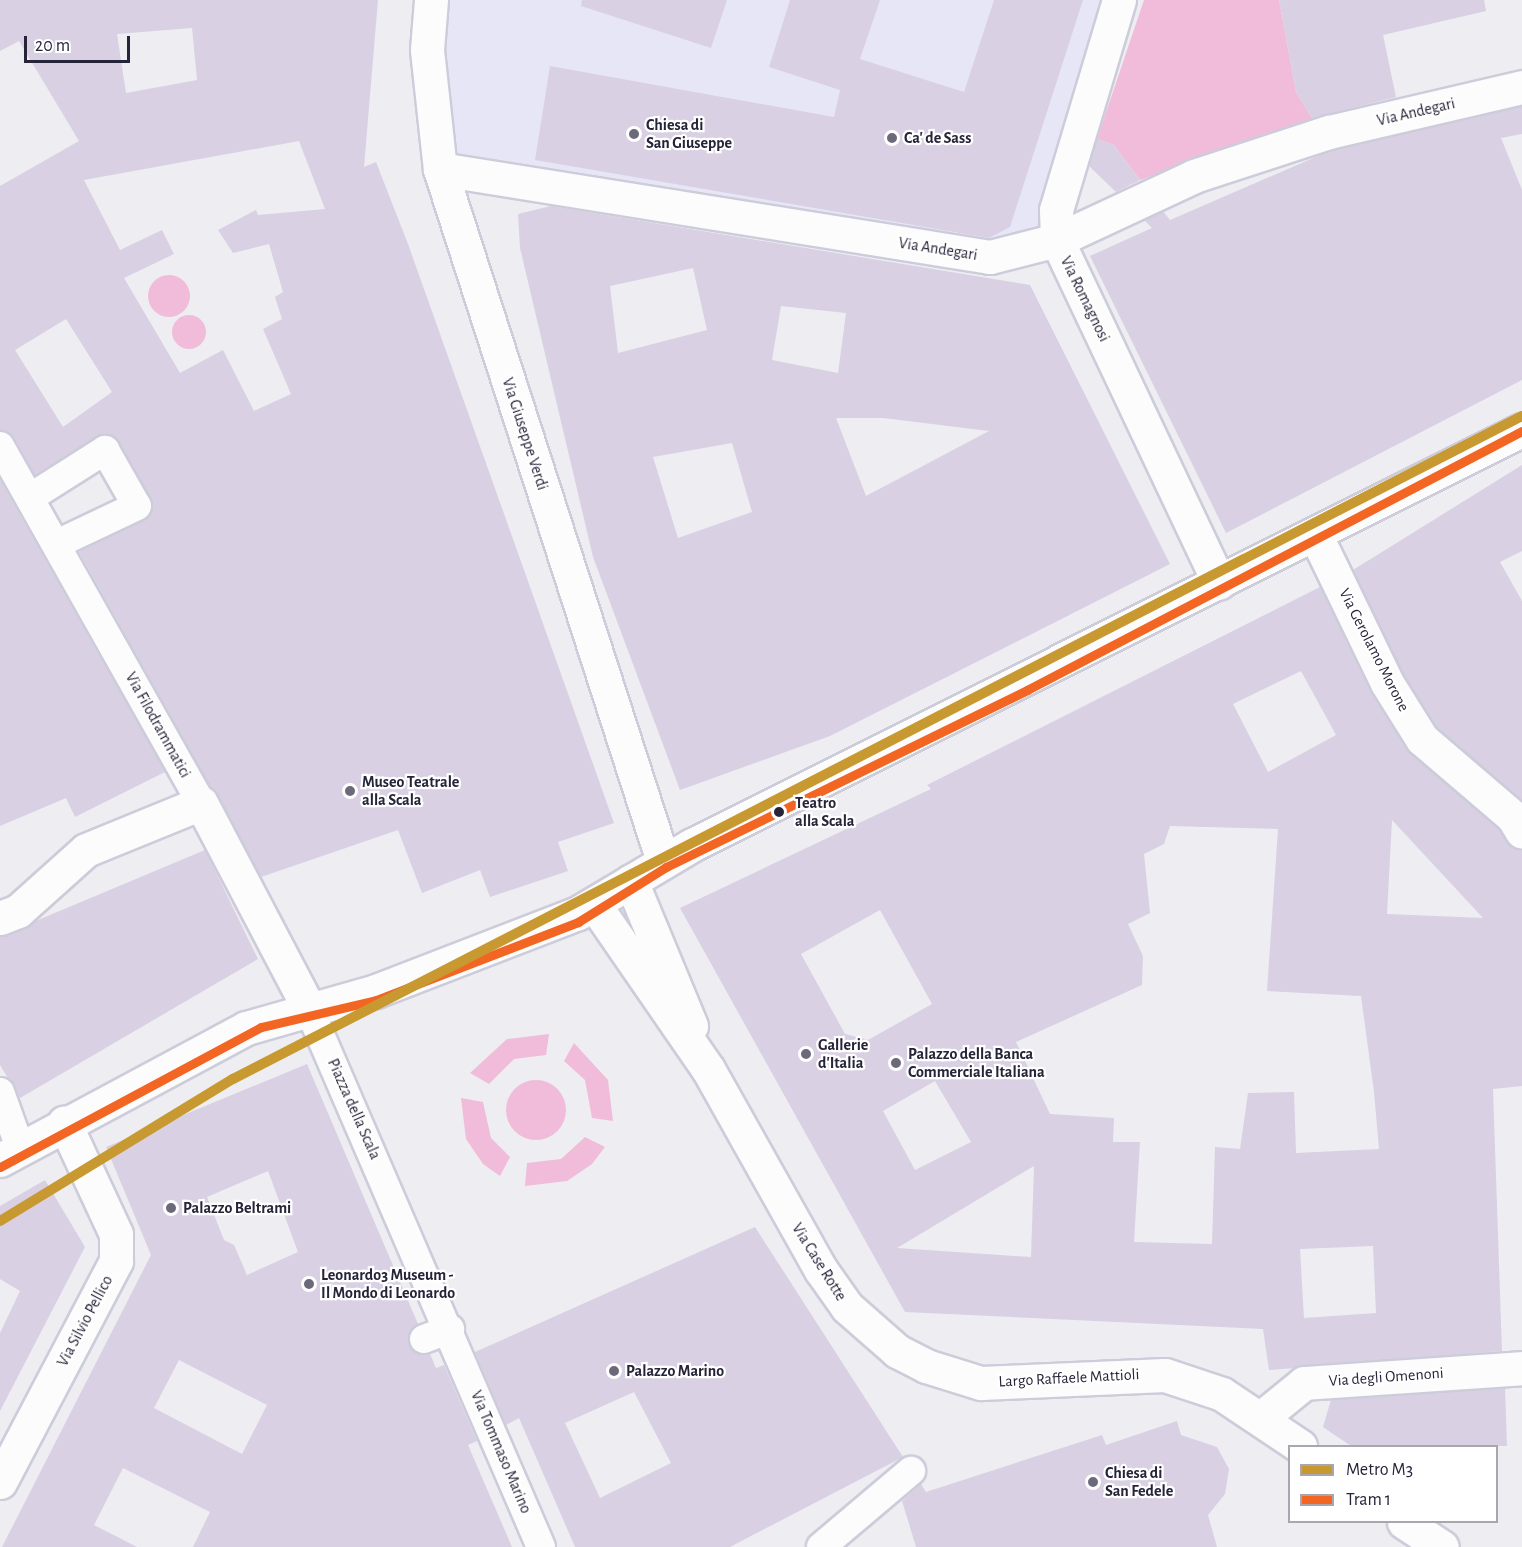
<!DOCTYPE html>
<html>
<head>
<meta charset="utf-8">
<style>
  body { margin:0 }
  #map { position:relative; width:1522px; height:1547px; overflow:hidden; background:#ededf2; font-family:"Alegreya Sans",sans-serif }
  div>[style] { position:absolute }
  .built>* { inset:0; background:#e7e6f7 }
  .green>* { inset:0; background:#f1bcda }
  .round { border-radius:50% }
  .building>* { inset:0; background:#d9d0e3 }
  .roads { filter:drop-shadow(2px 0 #cdccda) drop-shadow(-2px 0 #cdccda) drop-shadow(0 2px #cdccda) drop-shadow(0 -2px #cdccda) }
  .pedestrian>* { height:28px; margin:-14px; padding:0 14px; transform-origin:14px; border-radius:14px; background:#fcfcfd }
  .minor>* { height:33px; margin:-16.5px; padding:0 16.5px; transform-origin:16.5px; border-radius:16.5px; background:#fcfcfd }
  .tram-1>* { height:9px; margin:-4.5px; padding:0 4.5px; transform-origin:4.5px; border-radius:4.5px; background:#f26522 }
  .metro-1>* { height:10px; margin:-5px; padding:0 5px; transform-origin:5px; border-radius:5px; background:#c89931 }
  .dots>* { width:16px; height:16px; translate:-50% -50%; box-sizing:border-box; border:3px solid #fff; border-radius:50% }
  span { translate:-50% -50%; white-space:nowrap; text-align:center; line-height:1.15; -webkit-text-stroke:4.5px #fff; paint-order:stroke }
  .street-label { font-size:16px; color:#262439 }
  .poi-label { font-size:16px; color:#262439; font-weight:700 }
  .left { translate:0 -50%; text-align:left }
  .stop-label { font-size:16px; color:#262439; font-weight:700 }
  .legend { position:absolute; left:1288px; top:1445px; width:210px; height:78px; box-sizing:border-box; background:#fff; border:2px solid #a8a7b0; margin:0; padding:8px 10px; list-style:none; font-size:18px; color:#262439 }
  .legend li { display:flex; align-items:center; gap:12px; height:30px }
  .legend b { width:30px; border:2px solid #a8a7b0 }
  .scale { position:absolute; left:24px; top:36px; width:106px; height:27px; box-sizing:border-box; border:3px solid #262439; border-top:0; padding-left:8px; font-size:18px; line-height:21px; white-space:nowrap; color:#262439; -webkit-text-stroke:4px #fff; paint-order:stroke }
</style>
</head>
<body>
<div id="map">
  <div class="built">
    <i style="clip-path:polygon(435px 0,1118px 0,1054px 238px,1007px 251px,440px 162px)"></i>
  </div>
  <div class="green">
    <i style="clip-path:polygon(1144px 0,1279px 0,1296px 92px,1315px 123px,1140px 180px,1114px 145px,1097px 139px)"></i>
    <i class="round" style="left:148px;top:275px;width:42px;height:42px"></i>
    <i class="round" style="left:172px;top:315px;width:34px;height:34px"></i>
    <i style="clip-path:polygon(549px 1034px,546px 1055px,514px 1059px,489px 1084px,470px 1073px,507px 1039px)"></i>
    <i style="clip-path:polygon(574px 1043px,608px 1080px,613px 1121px,592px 1118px,585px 1080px,564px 1061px)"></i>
    <i class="round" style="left:506px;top:1080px;width:60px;height:60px"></i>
    <i style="clip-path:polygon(461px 1098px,483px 1102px,491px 1138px,510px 1157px,500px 1176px,483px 1164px,466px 1139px)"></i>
    <i style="clip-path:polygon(585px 1137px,605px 1147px,592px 1164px,567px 1181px,525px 1186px,527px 1163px,561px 1159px)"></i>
  </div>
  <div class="building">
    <i style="clip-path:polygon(evenodd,0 0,378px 0,364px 167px,376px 162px,408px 244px,614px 823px,558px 842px,568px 871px,490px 897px,480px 870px,422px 893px,398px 830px,261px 877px,79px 552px,151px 514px,151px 498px,119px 442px,113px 435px,97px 436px,35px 475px,14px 437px,0 430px,0 186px,79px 141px,19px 41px,0 51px,0 0,192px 28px,197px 80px,126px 93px,117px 34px,192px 28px,0 0,299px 141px,325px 209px,258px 215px,256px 210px,218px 230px,233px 253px,269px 244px,283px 292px,275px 297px,282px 319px,263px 329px,291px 394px,254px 411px,223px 350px,180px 373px,124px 278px,174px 254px,162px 230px,120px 250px,84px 180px,299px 141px,0 0,66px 319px,112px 392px,63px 427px,15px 350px,66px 319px)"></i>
    <i style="clip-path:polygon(582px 0,727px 0,711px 48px,581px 6px)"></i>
    <i style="clip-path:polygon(790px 0,880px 0,860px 59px,964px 92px,994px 0,1083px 0,1010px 227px,989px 238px,535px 160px,550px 66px,834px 117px,840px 90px,769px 67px)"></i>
    <i style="clip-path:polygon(1279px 0,1484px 0,1486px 11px,1383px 35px,1396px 97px,1312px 118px,1296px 92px)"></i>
    <i style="clip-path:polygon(1522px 106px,1522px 134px,1501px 138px,1522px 190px,1522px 380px,1226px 533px,1090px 256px,1152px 228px,1144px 220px,1163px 211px,1170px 220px,1327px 152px)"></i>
    <i style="clip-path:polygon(1097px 139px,1114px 145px,1140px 180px,1116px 192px,1089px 166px)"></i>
    <i style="clip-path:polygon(evenodd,551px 206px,1030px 285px,1170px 564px,830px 736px,680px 790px,593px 557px,520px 248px,518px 214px,551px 206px,693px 268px,707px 330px,618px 353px,610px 286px,693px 268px,551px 206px,781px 306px,846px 313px,838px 373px,772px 360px,781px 306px,551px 206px,836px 418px,883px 418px,989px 431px,866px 496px,836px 418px,551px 206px,732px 443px,752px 512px,678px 538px,653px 457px,732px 443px)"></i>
    <i style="clip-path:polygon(1522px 465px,1522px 551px,1500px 562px,1522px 601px,1522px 800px,1436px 727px,1403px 674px,1353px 570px)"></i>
    <i style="clip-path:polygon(0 480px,165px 772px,75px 817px,66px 798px,0 826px)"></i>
    <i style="clip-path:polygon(evenodd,1320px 587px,1370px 691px,1406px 749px,1498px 829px,1512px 848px,1522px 851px,1522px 1086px,1493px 1089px,1502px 1351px,1269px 1370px,1263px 1329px,905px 1312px,680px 908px,931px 789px,927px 785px,1320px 587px,1301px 671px,1336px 735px,1268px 772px,1233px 704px,1301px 671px,1320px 587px,1392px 820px,1483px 918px,1387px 914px,1392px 820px,1320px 587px,1170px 826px,1278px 829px,1267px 991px,1361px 996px,1374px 1092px,1379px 1149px,1296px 1153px,1294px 1092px,1248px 1093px,1240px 1149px,1215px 1147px,1212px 1244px,1134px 1242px,1140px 1142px,1113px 1142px,1114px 1118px,1050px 1114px,1016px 1042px,1142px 985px,1143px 956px,1128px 924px,1150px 913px,1144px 854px,1164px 844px,1170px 826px,1320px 587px,880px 910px,932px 1004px,868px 1040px,845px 1034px,801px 954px,880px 910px,1320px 587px,935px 1081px,971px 1142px,915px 1170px,883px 1111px,935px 1081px,1320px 587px,1034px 1166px,1031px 1257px,897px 1248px,1034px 1166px,1320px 587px,1373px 1246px,1376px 1313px,1304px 1318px,1300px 1249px,1373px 1246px)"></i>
    <i style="clip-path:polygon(205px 850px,258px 959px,20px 1098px,0 1065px,0 936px)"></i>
    <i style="clip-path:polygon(evenodd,307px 1064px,418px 1324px,408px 1336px,409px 1345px,421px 1355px,430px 1354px,436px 1368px,444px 1365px,477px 1441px,468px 1445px,512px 1547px,193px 1547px,210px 1512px,123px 1468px,94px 1525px,137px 1547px,2px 1547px,151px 1255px,106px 1147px,307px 1064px,268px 1171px,298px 1252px,247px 1275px,234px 1245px,224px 1240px,207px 1197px,268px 1171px,307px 1064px,179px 1360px,267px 1405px,242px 1454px,154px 1408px,179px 1360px)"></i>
    <i style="clip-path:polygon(45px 1180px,85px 1247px,0 1411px,0 1333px,20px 1291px,0 1279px,0 1206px)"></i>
    <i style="clip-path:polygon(evenodd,755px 1227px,903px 1457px,730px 1547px,575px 1547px,519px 1418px,506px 1425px,475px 1352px,755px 1227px,634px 1392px,671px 1463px,600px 1498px,565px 1423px,634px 1392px)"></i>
    <i style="clip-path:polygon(1505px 1388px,1507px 1446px,1351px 1446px,1323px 1427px,1331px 1400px)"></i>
    <i style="clip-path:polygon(1177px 1421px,1181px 1435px,1217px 1447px,1229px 1469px,1225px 1494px,1208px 1515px,1217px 1547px,916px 1547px,902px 1501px,921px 1484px,926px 1492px,1102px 1435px,1106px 1445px)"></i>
  </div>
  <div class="roads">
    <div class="pedestrian">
      <i style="left:0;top:446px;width:410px;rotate:60.6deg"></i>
      <i style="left:31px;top:497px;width:88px;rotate:-32.4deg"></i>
      <i style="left:105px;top:450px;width:64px;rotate:60.3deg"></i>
      <i style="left:137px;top:506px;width:89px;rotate:154.6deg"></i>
      <i style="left:309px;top:1009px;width:586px;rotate:66.67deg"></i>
      <i style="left:0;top:1092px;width:59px;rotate:70.3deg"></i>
      <i style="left:424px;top:1339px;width:28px;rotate:-21deg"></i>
      <i style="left:821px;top:1547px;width:118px;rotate:-40.2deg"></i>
    </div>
    <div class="minor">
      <i style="left:431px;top:0;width:50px;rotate:94.6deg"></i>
      <i style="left:427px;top:50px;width:120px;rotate:83.8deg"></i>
      <i style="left:440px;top:169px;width:727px;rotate:72.14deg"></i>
      <i style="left:1119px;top:0;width:219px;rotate:106.7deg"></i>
      <i style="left:1056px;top:210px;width:30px;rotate:88deg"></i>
      <i style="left:1057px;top:240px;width:379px;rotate:64.7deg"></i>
      <i style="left:440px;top:169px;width:557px;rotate:9.09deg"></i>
      <i style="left:990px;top:257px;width:69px;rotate:-14.2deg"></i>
      <i style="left:1057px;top:240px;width:151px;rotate:-25deg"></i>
      <i style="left:1194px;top:176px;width:142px;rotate:-18.1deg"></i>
      <i style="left:1329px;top:132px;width:198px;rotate:-13.1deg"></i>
      <i style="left:1315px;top:534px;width:165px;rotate:64.2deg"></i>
      <i style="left:1387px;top:683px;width:66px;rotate:58deg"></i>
      <i style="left:1422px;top:739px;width:120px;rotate:40.6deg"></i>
      <i style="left:1513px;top:817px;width:17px;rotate:59deg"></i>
      <i style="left:631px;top:881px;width:157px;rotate:67.5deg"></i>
      <i style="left:594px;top:904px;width:201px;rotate:55.4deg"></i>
      <i style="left:708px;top:1069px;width:231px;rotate:60.7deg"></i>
      <i style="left:821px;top:1270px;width:45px;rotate:54.9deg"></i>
      <i style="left:847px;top:1307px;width:67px;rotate:41.3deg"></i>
      <i style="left:897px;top:1351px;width:33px;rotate:27deg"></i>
      <i style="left:926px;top:1366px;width:58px;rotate:17.2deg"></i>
      <i style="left:981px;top:1383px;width:184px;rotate:-2.5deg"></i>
      <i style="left:1165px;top:1375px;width:60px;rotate:18.4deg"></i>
      <i style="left:1222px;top:1394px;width:94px;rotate:33.7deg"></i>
      <i style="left:0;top:918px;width:19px;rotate:-21deg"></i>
      <i style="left:18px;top:911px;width:91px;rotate:-41.9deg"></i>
      <i style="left:86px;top:850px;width:124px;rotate:-22.2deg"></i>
      <i style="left:201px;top:803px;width:233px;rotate:62.3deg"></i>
      <i style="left:0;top:1160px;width:279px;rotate:-28.2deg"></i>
      <i style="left:246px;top:1028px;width:135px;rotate:-15.9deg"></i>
      <i style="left:376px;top:991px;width:217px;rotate:-21.1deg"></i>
      <i style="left:578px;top:913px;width:133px;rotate:-30.8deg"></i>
      <i style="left:692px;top:845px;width:928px;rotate:-26.57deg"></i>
      <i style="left:1261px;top:1418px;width:55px;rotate:-39.1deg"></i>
      <i style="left:1304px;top:1383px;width:219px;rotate:-3.9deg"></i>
      <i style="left:0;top:1482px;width:250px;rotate:-62.3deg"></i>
      <i style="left:116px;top:1261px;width:27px;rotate:-90deg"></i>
      <i style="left:116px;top:1234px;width:123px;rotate:-114.9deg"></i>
      <i style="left:1404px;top:1522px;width:45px;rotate:33.3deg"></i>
    </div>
  </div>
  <div class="tram-1">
    <i style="left:0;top:1167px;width:296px;rotate:-28.2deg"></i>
    <i style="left:261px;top:1027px;width:118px;rotate:-13.2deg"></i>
    <i style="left:376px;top:1000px;width:217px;rotate:-21.1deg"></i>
    <i style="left:578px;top:922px;width:104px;rotate:-32deg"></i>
    <i style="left:666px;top:867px;width:402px;rotate:-26.1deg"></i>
    <i style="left:1027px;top:690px;width:559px;rotate:-27.62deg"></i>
  </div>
  <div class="metro-1">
    <i style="left:0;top:1221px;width:273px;rotate:-31.4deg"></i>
    <i style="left:233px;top:1079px;width:1450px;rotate:-27.22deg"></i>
  </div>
  <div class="dots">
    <i style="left:634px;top:134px;background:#6c6a7a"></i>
    <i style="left:892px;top:138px;background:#6c6a7a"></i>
    <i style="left:350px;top:791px;background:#6c6a7a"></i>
    <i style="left:779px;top:812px;background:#262439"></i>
    <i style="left:806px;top:1054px;background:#6c6a7a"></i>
    <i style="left:896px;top:1063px;background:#6c6a7a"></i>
    <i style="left:171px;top:1208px;background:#6c6a7a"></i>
    <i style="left:309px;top:1284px;background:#6c6a7a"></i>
    <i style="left:614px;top:1371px;background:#6c6a7a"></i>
    <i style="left:1093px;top:1482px;background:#6c6a7a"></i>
  </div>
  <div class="street-label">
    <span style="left:1416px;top:112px;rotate:-13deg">Via Andegari</span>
    <span style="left:938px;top:249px;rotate:9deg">Via Andegari</span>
    <span style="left:1085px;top:299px;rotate:64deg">Via Romagnosi</span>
    <span style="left:525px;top:434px;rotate:72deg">Via Giuseppe Verdi</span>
    <span style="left:1374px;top:650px;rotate:63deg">Via Gerolamo Morone</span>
    <span style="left:158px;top:725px;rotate:61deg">Via Filodrammatici</span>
    <span style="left:354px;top:1109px;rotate:66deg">Piazza della Scala</span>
    <span style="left:819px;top:1262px;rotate:58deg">Via Case Rotte</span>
    <span style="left:85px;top:1321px;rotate:-62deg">Via Silvio Pellico</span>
    <span style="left:1386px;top:1377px;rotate:-4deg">Via degli Omenoni</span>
    <span style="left:1069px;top:1378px;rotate:-3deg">Largo Raffaele Mattioli</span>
    <span style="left:501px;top:1452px;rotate:67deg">Via Tommaso Marino</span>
  </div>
  <div class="poi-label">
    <span class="left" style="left:646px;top:134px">Chiesa di<br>San Giuseppe</span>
    <span class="left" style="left:904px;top:138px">Ca' de Sass</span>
    <span class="left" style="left:362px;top:791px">Museo Teatrale<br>alla Scala</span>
    <span class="left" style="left:818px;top:1054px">Gallerie<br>d'Italia</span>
    <span class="left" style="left:908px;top:1063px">Palazzo della Banca<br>Commerciale Italiana</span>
    <span class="left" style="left:183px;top:1208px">Palazzo Beltrami</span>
    <span class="left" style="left:321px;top:1284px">Leonardo3 Museum -<br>Il Mondo di Leonardo</span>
    <span class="left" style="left:626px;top:1371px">Palazzo Marino</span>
    <span class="left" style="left:1105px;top:1482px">Chiesa di<br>San Fedele</span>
  </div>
  <div class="stop-label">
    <span class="left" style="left:795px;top:812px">Teatro<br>alla Scala</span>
  </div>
  <ul class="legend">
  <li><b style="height:8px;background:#c89931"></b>Metro M3</li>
  <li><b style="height:8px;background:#f26522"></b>Tram 1</li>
  </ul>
  <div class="scale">20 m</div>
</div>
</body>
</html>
